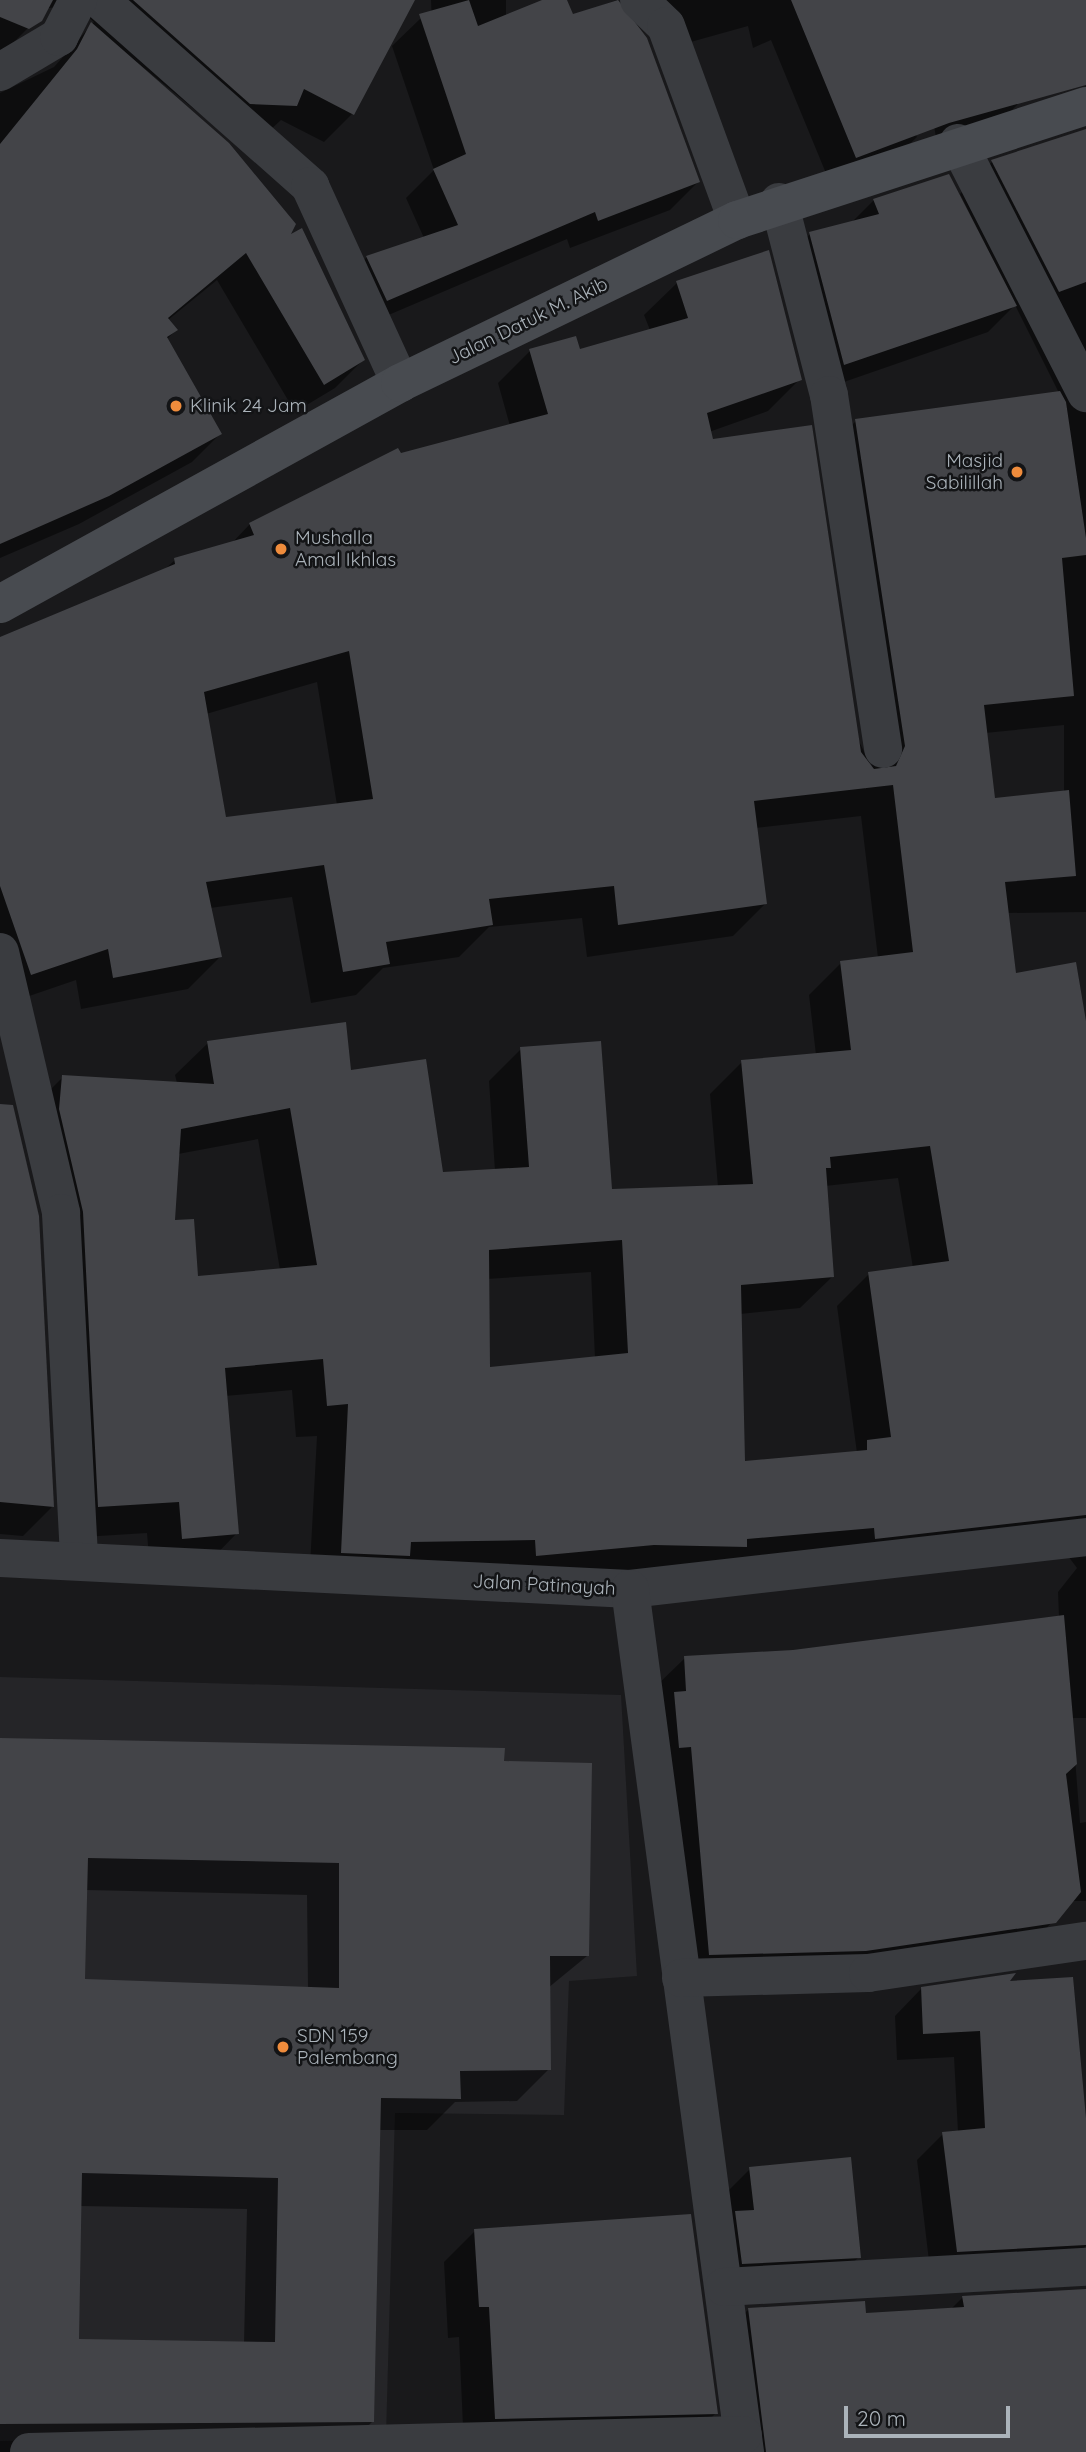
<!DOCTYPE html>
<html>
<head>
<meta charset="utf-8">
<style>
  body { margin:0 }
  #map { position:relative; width:1086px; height:2452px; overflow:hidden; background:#19191b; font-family:Quicksand,sans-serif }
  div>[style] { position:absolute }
  .built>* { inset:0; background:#252528 }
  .shadow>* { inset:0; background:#0007 }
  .building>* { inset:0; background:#434448 }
  .street>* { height:38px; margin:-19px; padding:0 19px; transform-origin:19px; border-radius:19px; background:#3a3c40 }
  .secondary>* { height:38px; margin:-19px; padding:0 19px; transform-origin:19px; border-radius:19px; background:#484b50 }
  .dots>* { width:19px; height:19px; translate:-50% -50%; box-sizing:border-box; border:4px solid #131416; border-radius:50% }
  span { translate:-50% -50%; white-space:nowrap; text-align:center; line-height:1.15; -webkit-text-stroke:5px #131416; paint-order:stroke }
  .street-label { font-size:19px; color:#abb3ba }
  .poi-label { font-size:19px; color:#abb3ba }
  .left { translate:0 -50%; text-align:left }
  .right { translate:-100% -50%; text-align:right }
  .scale { position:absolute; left:844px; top:2406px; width:166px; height:32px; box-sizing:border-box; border:4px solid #abb3ba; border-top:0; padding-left:9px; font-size:21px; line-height:24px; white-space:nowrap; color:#abb3ba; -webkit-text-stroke:5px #131416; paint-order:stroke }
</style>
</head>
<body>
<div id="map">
  <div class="built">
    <i style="clip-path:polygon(0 1677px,621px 1695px,637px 1976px,569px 1981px,564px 2115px,395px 2113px,386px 2437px,0 2441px)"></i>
  </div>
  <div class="shadow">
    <i style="clip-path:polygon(0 0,384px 0,407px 12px,352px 114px,324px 142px,281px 120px,267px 133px,221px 131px,106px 37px,287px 237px,363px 360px,335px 388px,295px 412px,217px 280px,168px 320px,176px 330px,167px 339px,220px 434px,192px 462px,79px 524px,0 558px,0 93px,54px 67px,94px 22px,75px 6px,48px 8px,0 56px)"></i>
    <i style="clip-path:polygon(431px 0,506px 0,506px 17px,546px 0,565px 0,572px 16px,617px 0,698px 182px,670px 210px,570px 248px,567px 239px,358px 328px,339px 285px,367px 257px,424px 238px,406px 198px,434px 170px,392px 46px,420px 19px,432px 25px)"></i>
    <i style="clip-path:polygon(642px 0,854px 0,917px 137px,890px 163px,830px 183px,771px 40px,753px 48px,748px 26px,662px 50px)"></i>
    <i style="clip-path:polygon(911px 0,1086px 0,1086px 66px,1014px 81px,1018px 104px,992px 130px,938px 148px)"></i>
    <i style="clip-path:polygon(evenodd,1086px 149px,1086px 912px,1007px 913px,1015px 975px,1086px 1032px,1086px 1718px,1072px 1718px,1080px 1823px,1086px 1822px,1086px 1901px,1071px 1901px,1022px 1955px,677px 1987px,652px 1690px,685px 1658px,793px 1652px,1059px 1617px,1058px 1592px,1077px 1568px,1062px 1548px,722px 1570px,309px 1584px,317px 1436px,296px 1437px,292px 1390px,225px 1396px,237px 1533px,205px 1566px,150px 1570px,147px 1533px,67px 1538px,51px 1245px,31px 1109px,63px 1077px,177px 1083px,175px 1075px,208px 1043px,349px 1072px,441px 1174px,495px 1171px,489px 1081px,521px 1049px,610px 1191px,718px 1187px,710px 1094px,742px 1062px,816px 1055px,809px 995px,841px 963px,878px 958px,861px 816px,755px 828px,765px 904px,733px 936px,587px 957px,582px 918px,489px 927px,459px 957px,383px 968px,356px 995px,311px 1003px,292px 897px,210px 908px,220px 957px,188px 989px,81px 1009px,76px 980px,0 1006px,0 639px,164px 570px,175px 560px,231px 544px,250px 524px,400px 455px,510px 426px,498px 383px,530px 351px,578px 351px,650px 330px,644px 315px,677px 283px,800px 379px,768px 411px,709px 432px,872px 768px,824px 453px,856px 421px,1059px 393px,1015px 305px,988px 332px,818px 391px,784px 260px,810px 234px,851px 223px,874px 200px,965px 253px,985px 244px,960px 194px,992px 162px,1086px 149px,317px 682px,337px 805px,225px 818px,206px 714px,317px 682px,1086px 149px,1064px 725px,1064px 792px,993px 800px,985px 733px,1064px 725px,1086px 149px,258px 1139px,280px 1270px,196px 1278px,174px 1222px,178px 1154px,258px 1139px,1086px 149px,898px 1178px,913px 1268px,869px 1274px,837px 1306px,857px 1453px,743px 1462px,740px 1314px,800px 1308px,833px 1276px,825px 1186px,898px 1178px,1086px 149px,591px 1272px,595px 1358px,489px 1369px,487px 1279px,591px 1272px)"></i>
    <i style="clip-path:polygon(0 1106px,53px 1506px,23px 1536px,0 1534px)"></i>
    <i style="clip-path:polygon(evenodd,0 1740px,502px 1762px,587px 1956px,548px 1988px,549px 2069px,517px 2101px,455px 2102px,427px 2130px,378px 2130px,373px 2421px,342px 2452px,0 2452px,0 1740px,85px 1890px,307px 1895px,308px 1989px,84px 1981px,85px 1890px,0 1740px,79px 2206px,247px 2209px,244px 2343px,77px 2341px,79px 2206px)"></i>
    <i style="clip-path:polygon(1006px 1983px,1086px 2226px,1086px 2246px,1061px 2272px,931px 2278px,917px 2160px,943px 2134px,958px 2132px,954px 2057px,897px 2060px,895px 2016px,921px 1989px)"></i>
    <i style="clip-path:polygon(750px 2169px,859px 2257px,832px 2283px,716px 2290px,724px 2195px)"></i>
    <i style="clip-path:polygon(475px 2231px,716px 2413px,685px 2444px,464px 2449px,459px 2337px,448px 2338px,444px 2262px)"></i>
    <i style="clip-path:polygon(1086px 2290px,1086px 2452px,731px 2452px,716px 2341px,749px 2309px,864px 2315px,951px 2309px,963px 2297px)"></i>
  </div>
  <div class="building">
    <i style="clip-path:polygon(0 0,53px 0,42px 21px,29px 29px,0 17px)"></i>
    <i style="clip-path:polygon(133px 0,415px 0,354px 115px,304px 89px,297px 106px,250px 104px)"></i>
    <i style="clip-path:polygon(469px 0,478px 26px,542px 0,567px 0,573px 14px,618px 0,647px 38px,700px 182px,598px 221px,595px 212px,387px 301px,366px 256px,458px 225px,433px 169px,466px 154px,419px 14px)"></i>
    <i style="clip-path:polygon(791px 0,1086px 0,1086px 85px,949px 123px,856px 158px)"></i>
    <i style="clip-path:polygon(91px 22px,229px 143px,296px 224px,291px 234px,302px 228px,365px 360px,324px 385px,246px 253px,168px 318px,178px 330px,167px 337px,222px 434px,109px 496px,0 544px,0 144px,77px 49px)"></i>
    <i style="clip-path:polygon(1086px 129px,1086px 282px,1059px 292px,991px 160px)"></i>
    <i style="clip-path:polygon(949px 174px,1017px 306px,844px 365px,809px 232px,879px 214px,873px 199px)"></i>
    <i style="clip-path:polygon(evenodd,769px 250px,802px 380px,707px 413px,713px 439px,812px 425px,861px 752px,874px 769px,896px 766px,905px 746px,855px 419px,1060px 391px,1066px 402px,1086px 538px,1086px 555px,1062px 558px,1074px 696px,984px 705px,995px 798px,1069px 790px,1076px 876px,1005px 882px,1016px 973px,1076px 962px,1086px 1021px,1086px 1515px,875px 1539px,874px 1528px,747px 1539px,747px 1547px,654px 1545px,536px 1556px,535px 1540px,411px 1542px,410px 1556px,341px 1553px,348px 1404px,327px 1406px,323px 1359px,225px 1368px,239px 1534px,182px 1539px,179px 1502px,98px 1507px,83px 1212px,59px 1109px,62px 1075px,214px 1084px,207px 1041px,346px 1022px,351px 1070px,426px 1059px,443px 1172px,529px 1167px,520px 1047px,601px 1041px,612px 1189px,753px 1184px,741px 1060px,851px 1050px,840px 961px,913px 952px,893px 785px,754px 801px,767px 904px,618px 925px,614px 886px,489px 899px,493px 925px,386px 942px,390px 964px,343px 972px,324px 865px,206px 882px,222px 957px,113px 978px,108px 949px,31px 975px,0 886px,0 637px,175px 564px,174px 558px,254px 535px,249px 523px,398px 448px,401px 453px,548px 414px,529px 349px,576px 336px,580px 349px,688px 318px,676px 281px,769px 250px,349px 651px,373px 799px,226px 817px,204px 692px,349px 651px,769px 250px,290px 1108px,317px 1265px,198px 1276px,194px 1219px,175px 1220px,181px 1129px,290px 1108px,769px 250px,930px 1146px,949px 1261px,868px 1272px,891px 1437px,867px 1440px,867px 1450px,745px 1461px,741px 1285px,834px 1277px,826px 1168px,831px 1168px,830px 1157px,930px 1146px,769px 250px,622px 1240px,628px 1353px,490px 1367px,489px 1250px,622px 1240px)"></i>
    <i style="clip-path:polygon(0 1104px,13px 1105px,39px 1216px,54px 1507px,0 1502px)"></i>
    <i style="clip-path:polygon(1064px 1615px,1077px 1764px,1066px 1774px,1081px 1892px,1056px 1923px,866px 1951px,709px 1955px,691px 1747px,679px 1748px,674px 1692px,686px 1691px,684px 1656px,793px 1650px)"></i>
    <i style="clip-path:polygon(evenodd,0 1738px,505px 1748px,504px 1761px,592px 1763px,589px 1956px,550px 1956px,551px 2070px,460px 2071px,461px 2099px,381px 2098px,374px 2422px,0 2424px,0 1738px,88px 1858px,339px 1863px,339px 1988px,85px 1979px,88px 1858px,0 1738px,82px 2173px,278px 2178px,275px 2342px,79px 2339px,82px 2173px)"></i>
    <i style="clip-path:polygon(1016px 1973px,1010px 1981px,1073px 1977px,1086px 2118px,1086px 2245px,957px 2252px,942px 2132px,985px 2128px,980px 2031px,923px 2034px,921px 1987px)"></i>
    <i style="clip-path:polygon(851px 2157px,861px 2258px,742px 2264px,735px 2211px,754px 2210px,749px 2167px)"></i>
    <i style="clip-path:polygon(691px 2214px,718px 2414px,495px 2419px,489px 2307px,479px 2307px,474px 2229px)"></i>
    <i style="clip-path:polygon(1086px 2289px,1086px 2452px,766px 2452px,748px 2308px,865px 2301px,866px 2313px,964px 2307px,962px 2296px)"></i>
  </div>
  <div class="street">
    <i style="left:100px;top:0;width:281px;rotate:41.5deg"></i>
    <i style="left:310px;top:186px;width:217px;rotate:65.4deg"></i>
    <i style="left:639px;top:0;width:37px;rotate:44deg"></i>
    <i style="left:666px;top:26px;width:207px;rotate:69.9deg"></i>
    <i style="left:0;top:72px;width:69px;rotate:-30.7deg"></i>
    <i style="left:59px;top:37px;width:42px;rotate:-62.8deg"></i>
    <i style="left:958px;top:143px;width:281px;rotate:62.9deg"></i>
    <i style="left:779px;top:202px;width:199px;rotate:75.5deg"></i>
    <i style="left:829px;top:395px;width:358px;rotate:81.3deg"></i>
    <i style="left:0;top:952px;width:268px;rotate:76.8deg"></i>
    <i style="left:61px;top:1213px;width:346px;rotate:87deg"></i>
    <i style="left:0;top:1558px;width:631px;rotate:2.82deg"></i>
    <i style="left:630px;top:1589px;width:459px;rotate:-6.5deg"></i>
    <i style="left:630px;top:1589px;width:871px;rotate:82.41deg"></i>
    <i style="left:681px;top:1978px;width:187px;rotate:-1.5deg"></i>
    <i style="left:868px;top:1973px;width:220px;rotate:-8.4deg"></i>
    <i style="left:724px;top:2287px;width:363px;rotate:-3.2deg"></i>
    <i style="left:29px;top:2452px;width:714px;rotate:-1.36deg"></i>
  </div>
  <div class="secondary">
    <i style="left:0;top:604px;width:457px;rotate:-28.9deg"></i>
    <i style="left:400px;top:383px;width:374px;rotate:-25.8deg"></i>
    <i style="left:737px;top:220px;width:367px;rotate:-18.1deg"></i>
  </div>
  <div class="dots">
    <i style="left:176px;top:406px;background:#ef8c3c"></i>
    <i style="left:1017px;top:472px;background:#ef8c3c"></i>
    <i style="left:281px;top:549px;background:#ef8c3c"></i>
    <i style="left:283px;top:2047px;background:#ef8c3c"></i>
  </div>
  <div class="street-label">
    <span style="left:528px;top:321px;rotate:-26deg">Jalan Datuk M. Akib</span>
    <span style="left:544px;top:1585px;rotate:3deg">Jalan Patinayah</span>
  </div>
  <div class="poi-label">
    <span class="left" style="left:190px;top:406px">Klinik 24 Jam</span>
    <span class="right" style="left:1003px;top:472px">Masjid<br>Sabilillah</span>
    <span class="left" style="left:295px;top:549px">Mushalla<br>Amal Ikhlas</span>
    <span class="left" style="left:297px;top:2047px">SDN 159<br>Palembang</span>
  </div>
  <div class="scale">20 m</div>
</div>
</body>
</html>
